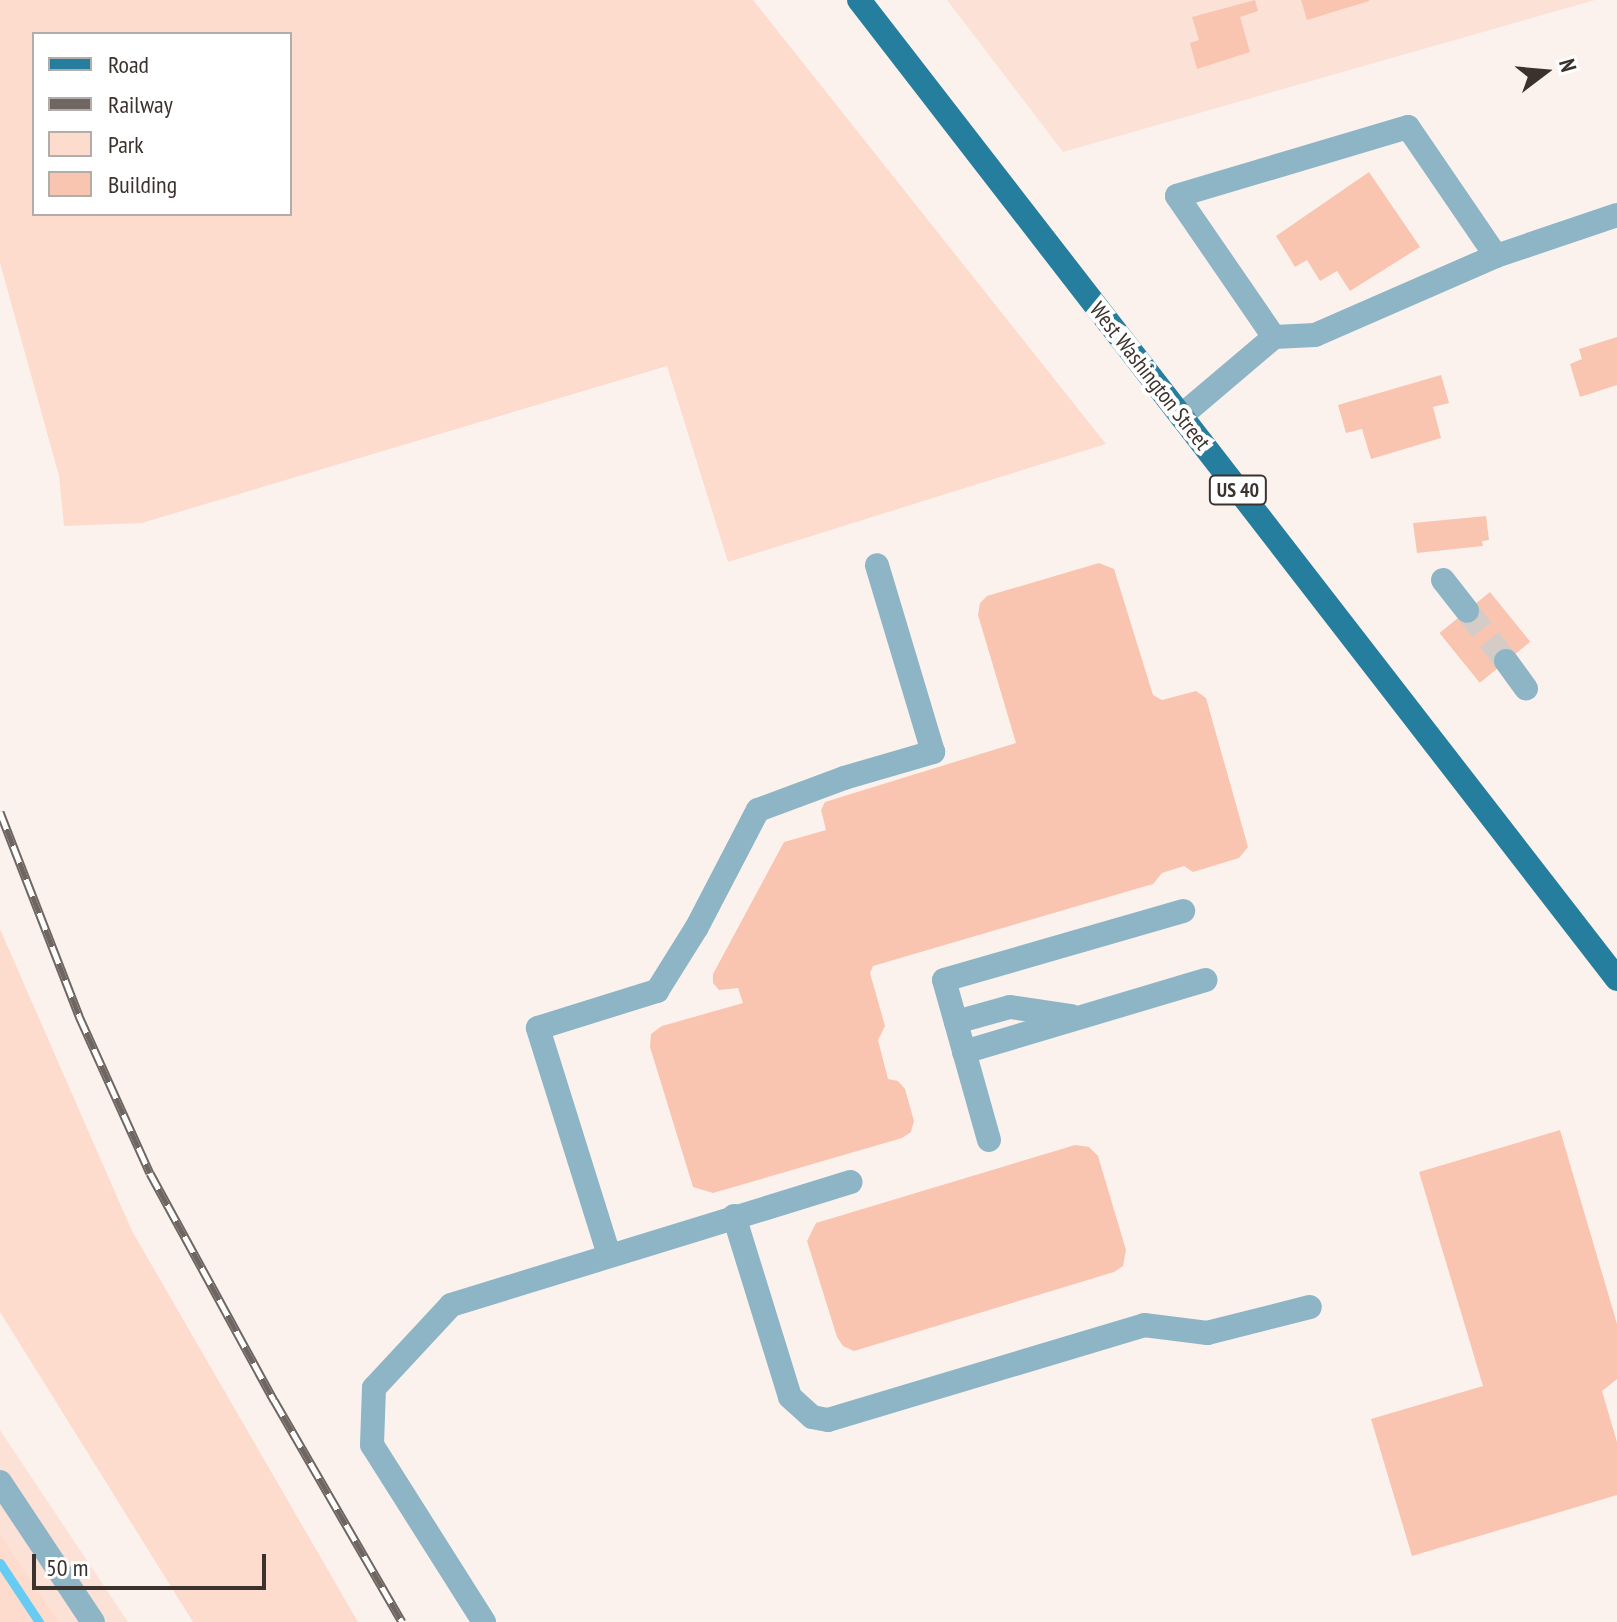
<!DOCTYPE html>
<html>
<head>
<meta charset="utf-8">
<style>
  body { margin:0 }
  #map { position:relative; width:1617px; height:1622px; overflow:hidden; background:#fcf2ed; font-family:"PT Sans Narrow",sans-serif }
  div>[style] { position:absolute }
  .built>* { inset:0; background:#fce1d6 }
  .green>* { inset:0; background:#fddcce }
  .stream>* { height:9px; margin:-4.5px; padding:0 4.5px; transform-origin:4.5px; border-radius:4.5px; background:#66ccf4 }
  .building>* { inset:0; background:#f9c5b0; transform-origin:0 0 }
  .minor-tunnel>* { height:24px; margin-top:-12px; transform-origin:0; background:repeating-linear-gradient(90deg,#d5ccc7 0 24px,transparent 0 36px) }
  .minor>* { height:24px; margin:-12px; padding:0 12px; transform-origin:12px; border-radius:12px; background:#8db5c6 }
  .major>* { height:24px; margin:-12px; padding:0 12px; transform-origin:12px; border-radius:12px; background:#257e9d }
  .rail>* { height:9px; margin-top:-4.5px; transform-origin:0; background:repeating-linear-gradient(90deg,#fff 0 18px,#6f6662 0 36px); box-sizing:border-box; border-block:2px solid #6f6662 }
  span { translate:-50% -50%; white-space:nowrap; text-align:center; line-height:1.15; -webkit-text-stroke:8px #fff; paint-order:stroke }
  .shield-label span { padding:2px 6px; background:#fff; border:2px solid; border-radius:6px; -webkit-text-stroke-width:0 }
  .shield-label { font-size:20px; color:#3b322e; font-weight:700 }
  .street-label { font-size:22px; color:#3b322e }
  .legend { position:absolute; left:32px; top:32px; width:260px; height:184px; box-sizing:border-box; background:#fff; border:2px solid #b1adab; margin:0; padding:10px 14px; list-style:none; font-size:24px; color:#3b322e }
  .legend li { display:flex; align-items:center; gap:16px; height:40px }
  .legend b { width:40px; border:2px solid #b1adab }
  .north { position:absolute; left:1505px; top:32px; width:80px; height:80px; -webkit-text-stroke:6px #fff; paint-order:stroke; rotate:74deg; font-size:22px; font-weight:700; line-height:32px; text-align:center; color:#3b322e }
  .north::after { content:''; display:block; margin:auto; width:28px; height:36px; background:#3b322e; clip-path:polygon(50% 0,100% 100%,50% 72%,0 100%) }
  .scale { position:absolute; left:32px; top:1554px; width:234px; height:36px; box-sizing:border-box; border:4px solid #3b322e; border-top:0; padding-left:10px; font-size:24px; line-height:28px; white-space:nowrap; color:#3b322e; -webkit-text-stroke:6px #fff; paint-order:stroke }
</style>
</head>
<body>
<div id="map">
  <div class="built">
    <i style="clip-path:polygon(947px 0,1595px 0,1063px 152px)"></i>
    <i style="clip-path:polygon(0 1430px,128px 1622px,0 1622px)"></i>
  </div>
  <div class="green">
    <i style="clip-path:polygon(evenodd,0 0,753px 0,1106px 444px,728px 562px,667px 366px,142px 523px,64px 526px,59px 476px,0 263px,0 0,290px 34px,290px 214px,34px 214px,34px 34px,290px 34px)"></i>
    <i style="clip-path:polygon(0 929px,132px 1231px,358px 1622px,193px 1622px,0 1312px)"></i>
    <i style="clip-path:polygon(0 1535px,59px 1622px,0 1622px)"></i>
  </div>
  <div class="stream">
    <i style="left:0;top:1563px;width:71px;rotate:56.5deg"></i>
  </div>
  <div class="building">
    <i style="clip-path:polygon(1255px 0,1258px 11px,1240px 17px,1250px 52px,1197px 69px,1190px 43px,1199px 40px,1192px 17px)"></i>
    <i style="clip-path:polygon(1301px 0,1369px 0,1369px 1px,1307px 20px)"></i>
    <i style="clip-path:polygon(1369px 172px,1420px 247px,1350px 291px,1337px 271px,1320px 281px,1307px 260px,1295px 267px,1276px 236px)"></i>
    <i style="clip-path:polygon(1617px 337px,1617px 385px,1580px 397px,1570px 364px,1582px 359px,1579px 349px)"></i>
    <i style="clip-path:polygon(1441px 375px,1449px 403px,1433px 407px,1441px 438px,1371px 459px,1362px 429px,1346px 433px,1338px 405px)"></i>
    <i style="clip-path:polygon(1486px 516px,1489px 540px,1482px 541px,1483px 546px,1417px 553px,1413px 523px)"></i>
    <i style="clip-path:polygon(1099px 563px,1114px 569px,1153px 695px,1162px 700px,1196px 691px,1206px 698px,1248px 847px,1239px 858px,1193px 872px,1184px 866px,1162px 873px,1153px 884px,873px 966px,870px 973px,885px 1026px,878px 1040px,888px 1079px,898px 1081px,905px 1089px,914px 1121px,911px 1132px,902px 1138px,713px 1193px,693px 1187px,650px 1047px,651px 1034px,662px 1026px,743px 1003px,738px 988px,719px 990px,713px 983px,713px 974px,784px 842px,826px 830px,821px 810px,825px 802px,1016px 743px,978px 615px,980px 603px,987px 596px)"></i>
    <i style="left:1490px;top:592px;width:64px;height:65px;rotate:51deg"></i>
    <i style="clip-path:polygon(1560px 1130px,1617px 1324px,1617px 1379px,1602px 1391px,1617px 1442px,1617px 1495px,1412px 1556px,1371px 1419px,1483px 1386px,1419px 1172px)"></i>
    <i style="clip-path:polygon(1075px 1145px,1089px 1147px,1098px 1156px,1126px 1250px,1123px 1266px,1114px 1272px,854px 1351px,843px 1346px,837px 1337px,807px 1241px,816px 1223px)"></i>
  </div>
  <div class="minor-tunnel">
    <i style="left:1467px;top:611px;width:63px;rotate:52deg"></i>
  </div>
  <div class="minor">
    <i style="left:1496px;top:256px;width:128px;rotate:-18.7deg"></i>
    <i style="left:1181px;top:416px;width:122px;rotate:-40.3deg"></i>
    <i style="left:1274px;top:337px;width:41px;rotate:-2.8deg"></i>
    <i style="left:1315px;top:335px;width:197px;rotate:-23.6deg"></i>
    <i style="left:1496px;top:256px;width:156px;rotate:-124.3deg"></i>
    <i style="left:1408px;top:127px;width:241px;rotate:163.4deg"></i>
    <i style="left:1177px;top:196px;width:171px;rotate:55.5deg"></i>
    <i style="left:1443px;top:580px;width:39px;rotate:52deg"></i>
    <i style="left:1506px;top:661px;width:34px;rotate:54deg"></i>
    <i style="left:956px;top:1022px;width:56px;rotate:-15.5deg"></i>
    <i style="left:1010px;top:1007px;width:62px;rotate:8.4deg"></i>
    <i style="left:964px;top:1052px;width:252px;rotate:-16.6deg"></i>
    <i style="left:989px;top:1140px;width:166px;rotate:-105.7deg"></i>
    <i style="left:944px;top:980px;width:249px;rotate:-16.1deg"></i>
    <i style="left:734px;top:1216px;width:189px;rotate:72.8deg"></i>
    <i style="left:790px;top:1397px;width:30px;rotate:42deg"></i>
    <i style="left:812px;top:1417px;width:16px;rotate:11deg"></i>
    <i style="left:828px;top:1420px;width:330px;rotate:-16.7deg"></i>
    <i style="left:1144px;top:1325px;width:64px;rotate:7.2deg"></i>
    <i style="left:1207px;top:1333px;width:106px;rotate:-14.2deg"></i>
    <i style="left:609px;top:1255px;width:238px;rotate:-107.4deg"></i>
    <i style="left:538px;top:1028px;width:125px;rotate:-17.3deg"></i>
    <i style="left:657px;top:991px;width:75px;rotate:-58deg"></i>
    <i style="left:697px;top:927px;width:132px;rotate:-62.5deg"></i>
    <i style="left:758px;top:810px;width:92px;rotate:-20.4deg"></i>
    <i style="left:844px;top:778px;width:93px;rotate:-16.3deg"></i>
    <i style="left:933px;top:752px;width:195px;rotate:-106.7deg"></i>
    <i style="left:0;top:1482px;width:168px;rotate:56.4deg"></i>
    <i style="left:484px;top:1622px;width:209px;rotate:-122.3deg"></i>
    <i style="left:372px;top:1445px;width:57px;rotate:-88deg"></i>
    <i style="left:374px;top:1388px;width:113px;rotate:-47.1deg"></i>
    <i style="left:451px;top:1305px;width:418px;rotate:-17.1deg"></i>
  </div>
  <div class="major">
    <i style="left:859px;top:0;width:1238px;rotate:52.25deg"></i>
  </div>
  <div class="rail">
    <i style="left:0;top:812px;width:219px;rotate:68.8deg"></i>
    <i style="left:79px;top:1016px;width:172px;rotate:65.7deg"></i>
    <i style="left:150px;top:1173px;width:259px;rotate:61.4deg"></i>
    <i style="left:274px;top:1400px;width:256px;rotate:60deg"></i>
  </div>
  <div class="shield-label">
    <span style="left:1238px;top:490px">US 40</span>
  </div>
  <div class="street-label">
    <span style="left:1150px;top:376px;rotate:52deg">West Washington Street</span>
  </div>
  <ul class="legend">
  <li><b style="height:10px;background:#257e9d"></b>Road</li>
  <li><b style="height:10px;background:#6f6662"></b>Railway</li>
  <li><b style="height:22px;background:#fddcce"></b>Park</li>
  <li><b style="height:22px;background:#f9c5b0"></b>Building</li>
  </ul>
  <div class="north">N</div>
  <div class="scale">50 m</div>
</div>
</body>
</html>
